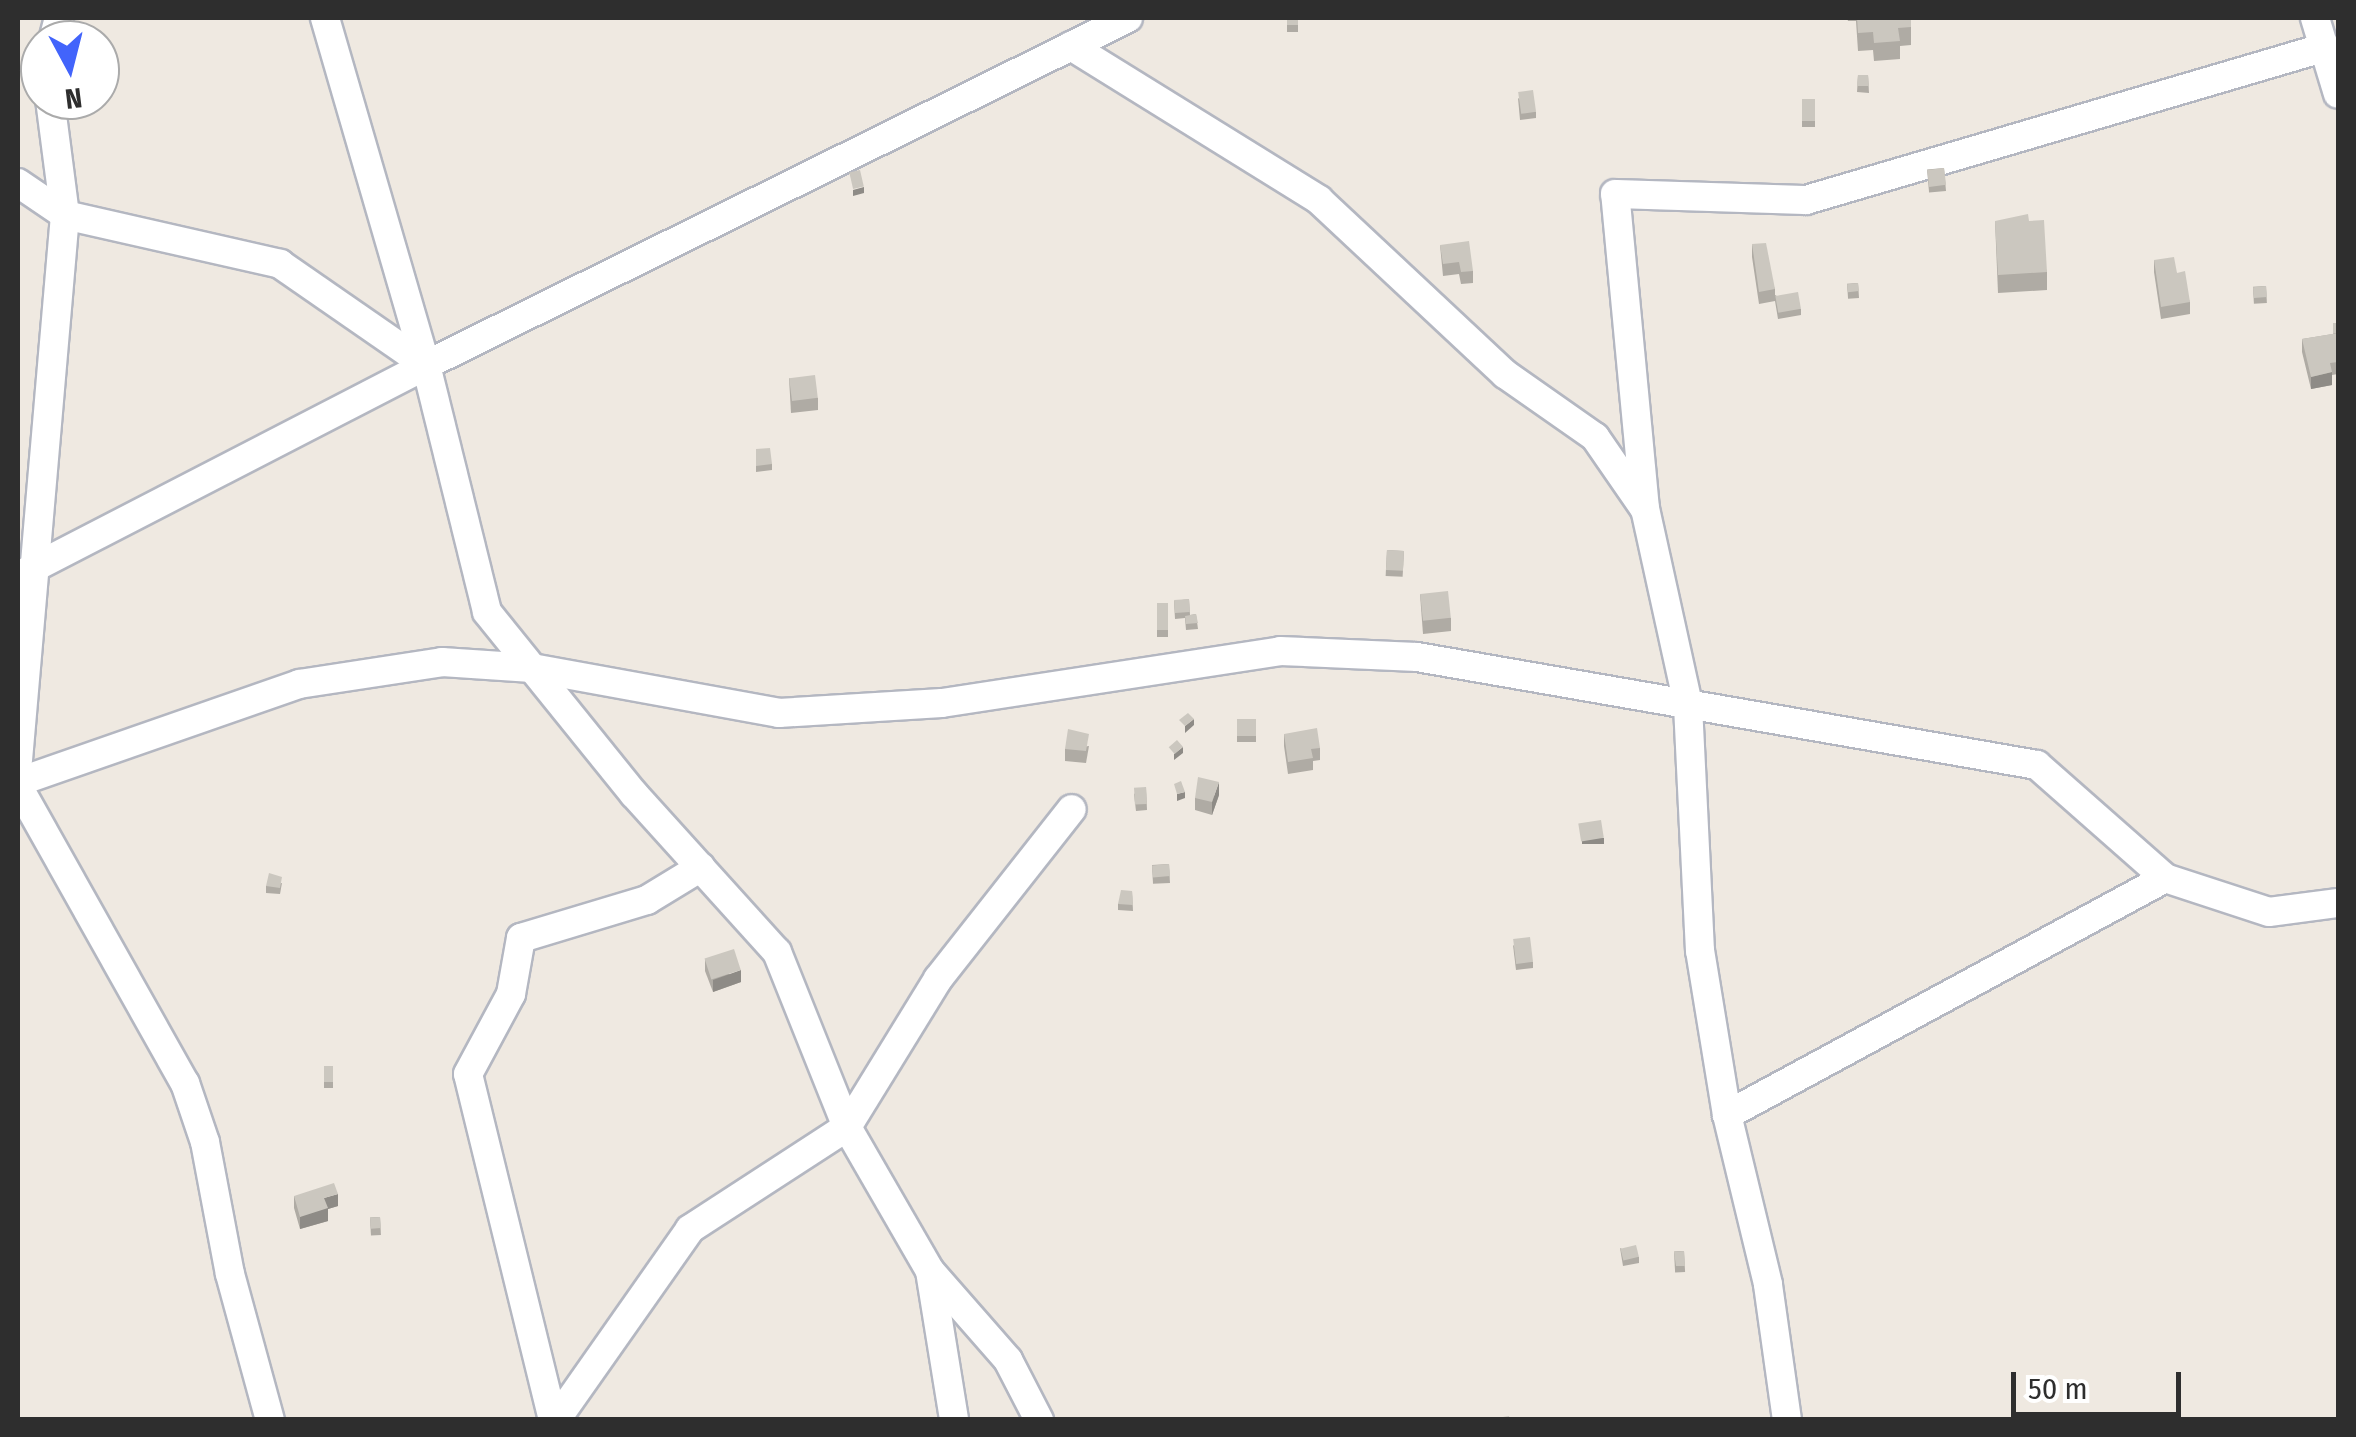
<!DOCTYPE html>
<html>
<head>
<meta charset="utf-8">
<style>
  body { margin:0 }
  #map { position:relative; width:2356px; height:1437px; overflow:hidden; background:#efe9e1; font-family:"Fira Sans Condensed",sans-serif }
  div>[style] { position:absolute }
  .roads { filter:drop-shadow(2px 0 #b4b7c1) drop-shadow(-2px 0 #b4b7c1) drop-shadow(0 2px #b4b7c1) drop-shadow(0 -2px #b4b7c1) }
  .minor>* { height:28px; margin:-14px; padding:0 14px; transform-origin:14px; border-radius:14px; background:#fff }
  .wall>* { inset:0; background:#afaba4; transform-origin:0 0 }
  .shaded-wall>* { inset:0; background:#8e8b86; transform-origin:0 0 }
  .building>* { inset:0; background:#cbc7bf; transform-origin:0 0 }
  span { translate:-50% -50%; white-space:nowrap; text-align:center; line-height:1.15; -webkit-text-stroke:8px #fff; paint-order:stroke }
  .frame { position:absolute; inset:0; border:20px solid #2e2e2e; pointer-events:none }
  .north { position:absolute; left:20px; top:20px; width:100px; height:100px; box-sizing:border-box; background:#fff; border:2px solid #ababab; border-radius:50%; rotate:173deg; font-size:28px; font-weight:700; line-height:40px; text-align:center; color:#2e2e2e }
  .north::after { content:''; display:block; margin:auto; width:35px; height:45px; background:#4264fb; clip-path:polygon(50% 0,100% 100%,50% 72%,0 100%) }
  .scale { position:absolute; left:2011px; top:1372px; width:170px; height:45px; box-sizing:border-box; border:5px solid #2e2e2e; border-top:0; padding-left:12px; font-size:30px; line-height:35px; white-space:nowrap; color:#2e2e2e; -webkit-text-stroke:8px #fff; paint-order:stroke }
</style>
</head>
<body>
<div id="map">
  <div class="roads">
    <div class="minor">
      <i style="left:325px;top:18px;width:361px;rotate:73.8deg"></i>
      <i style="left:426px;top:365px;width:254px;rotate:76.1deg"></i>
      <i style="left:487px;top:612px;width:234px;rotate:51.1deg"></i>
      <i style="left:634px;top:794px;width:213px;rotate:47.9deg"></i>
      <i style="left:777px;top:952px;width:188px;rotate:68.2deg"></i>
      <i style="left:847px;top:1127px;width:166px;rotate:60deg"></i>
      <i style="left:930px;top:1271px;width:151px;rotate:80.8deg"></i>
      <i style="left:2315px;top:18px;width:79px;rotate:73.2deg"></i>
      <i style="left:53px;top:40px;width:23px;rotate:-75deg"></i>
      <i style="left:1071px;top:46px;width:292px;rotate:31.8deg"></i>
      <i style="left:1319px;top:200px;width:255px;rotate:43.1deg"></i>
      <i style="left:1505px;top:374px;width:110px;rotate:35deg"></i>
      <i style="left:1595px;top:437px;width:86px;rotate:55.4deg"></i>
      <i style="left:18px;top:183px;width:57px;rotate:34.2deg"></i>
      <i style="left:65px;top:215px;width:221px;rotate:12.8deg"></i>
      <i style="left:280px;top:264px;width:178px;rotate:34.7deg"></i>
      <i style="left:18px;top:576px;width:459px;rotate:-27.3deg"></i>
      <i style="left:426px;top:365px;width:783px;rotate:-26.3deg"></i>
      <i style="left:18px;top:760px;width:547px;rotate:-85.07deg"></i>
      <i style="left:65px;top:215px;width:116px;rotate:-97.4deg"></i>
      <i style="left:18px;top:782px;width:298px;rotate:-19.2deg"></i>
      <i style="left:299px;top:684px;width:145px;rotate:-8.7deg"></i>
      <i style="left:442px;top:662px;width:90px;rotate:3.8deg"></i>
      <i style="left:532px;top:668px;width:251px;rotate:10.3deg"></i>
      <i style="left:779px;top:713px;width:163px;rotate:-3.5deg"></i>
      <i style="left:942px;top:703px;width:342px;rotate:-8.7deg"></i>
      <i style="left:1280px;top:651px;width:137px;rotate:2.5deg"></i>
      <i style="left:1417px;top:657px;width:629px;rotate:9.88deg"></i>
      <i style="left:2037px;top:765px;width:171px;rotate:41.4deg"></i>
      <i style="left:18px;top:786px;width:341px;rotate:60.7deg"></i>
      <i style="left:185px;top:1083px;width:62px;rotate:71.3deg"></i>
      <i style="left:205px;top:1142px;width:134px;rotate:79.3deg"></i>
      <i style="left:230px;top:1274px;width:151px;rotate:74.7deg"></i>
      <i style="left:1727px;top:1115px;width:498px;rotate:-28.4deg"></i>
      <i style="left:2165px;top:878px;width:109px;rotate:18.1deg"></i>
      <i style="left:2269px;top:912px;width:70px;rotate:-7.4deg"></i>
      <i style="left:931px;top:1272px;width:117px;rotate:48.8deg"></i>
      <i style="left:1008px;top:1360px;width:68px;rotate:62.7deg"></i>
      <i style="left:553px;top:1420px;width:356px;rotate:-103.8deg"></i>
      <i style="left:468px;top:1074px;width:91px;rotate:-61.7deg"></i>
      <i style="left:511px;top:994px;width:57px;rotate:-79.9deg"></i>
      <i style="left:521px;top:938px;width:132px;rotate:-16.8deg"></i>
      <i style="left:647px;top:900px;width:63px;rotate:-31.4deg"></i>
      <i style="left:556px;top:1420px;width:233px;rotate:-54.9deg"></i>
      <i style="left:690px;top:1229px;width:187px;rotate:-33deg"></i>
      <i style="left:847px;top:1127px;width:174px;rotate:-58.4deg"></i>
      <i style="left:938px;top:979px;width:216px;rotate:-51.8deg"></i>
      <i style="left:1787px;top:1420px;width:137px;rotate:-98deg"></i>
      <i style="left:1768px;top:1284px;width:174px;rotate:-103.6deg"></i>
      <i style="left:1727px;top:1115px;width:166px;rotate:-99.3deg"></i>
      <i style="left:1700px;top:951px;width:247px;rotate:-92.8deg"></i>
      <i style="left:1688px;top:704px;width:200px;rotate:-102.4deg"></i>
      <i style="left:1645px;top:509px;width:316px;rotate:-95.4deg"></i>
      <i style="left:1615px;top:194px;width:191px;rotate:1.8deg"></i>
      <i style="left:1806px;top:200px;width:542px;rotate:-16.4deg"></i>
    </div>
  </div>
  <div class="wall">
    <i style="left:1287px;top:18px;width:11px;height:14px"></i>
    <i style="clip-path:polygon(1847px 18px,1911px 18px,1911px 45px,1900px 46px,1900px 59px,1874px 61px,1873px 50px,1858px 51px,1856px 21px,1848px 21px)"></i>
    <i style="clip-path:polygon(1858px 75px,1868px 75px,1869px 93px,1857px 92px)"></i>
    <i style="clip-path:polygon(1518px 98px,1536px 112px,1536px 118px,1520px 120px)"></i>
    <i style="left:1802px;top:99px;width:13px;height:28px"></i>
    <i style="left:1944px;top:168px;width:23px;height:17px;rotate:85deg"></i>
    <i style="clip-path:polygon(1995px 221px,2029px 221px,2047px 272px,2047px 290px,1998px 293px)"></i>
    <i style="clip-path:polygon(1752px 244px,1775px 289px,1775px 295px,1801px 309px,1801px 315px,1778px 319px,1775px 301px,1759px 304px,1752px 257px)"></i>
    <i style="clip-path:polygon(1440px 245px,1473px 271px,1473px 283px,1461px 284px,1459px 274px,1443px 276px)"></i>
    <i style="clip-path:polygon(2154px 260px,2177px 273px,2190px 302px,2190px 314px,2161px 319px,2154px 272px)"></i>
    <i style="left:1858px;top:283px;width:15px;height:11px;rotate:86deg"></i>
    <i style="left:2266px;top:286px;width:17px;height:13px;rotate:87deg"></i>
    <i style="clip-path:polygon(2338px 323px,2338px 374px,2332px 375px,2332px 385px,2311px 389px,2302px 352px,2302px 339px,2333px 334px)"></i>
    <i style="clip-path:polygon(789px 378px,818px 398px,818px 410px,791px 413px)"></i>
    <i style="clip-path:polygon(756px 449px,772px 464px,772px 470px,756px 472px)"></i>
    <i style="left:1387px;top:550px;width:17px;height:26px;rotate:3deg"></i>
    <i style="clip-path:polygon(1420px 594px,1451px 618px,1451px 631px,1423px 634px)"></i>
    <i style="clip-path:polygon(1189px 599px,1190px 615px,1196px 614px,1198px 629px,1186px 630px,1185px 618px,1175px 619px,1174px 601px)"></i>
    <i style="left:1157px;top:603px;width:11px;height:34px"></i>
    <i style="left:1237px;top:719px;width:19px;height:23px"></i>
    <i style="clip-path:polygon(1284px 734px,1320px 748px,1320px 760px,1313px 761px,1313px 770px,1288px 774px,1284px 746px)"></i>
    <i style="clip-path:polygon(1089px 746px,1086px 763px,1065px 761px,1065px 749px)"></i>
    <i style="clip-path:polygon(1146px 787px,1147px 810px,1136px 811px,1134px 794px)"></i>
    <i style="clip-path:polygon(1219px 795px,1212px 815px,1195px 810px,1195px 798px)"></i>
    <i style="left:1169px;top:864px;width:19px;height:17px;rotate:87deg"></i>
    <i style="clip-path:polygon(282px 883px,280px 894px,266px 893px,266px 886px)"></i>
    <i style="clip-path:polygon(1132px 891px,1133px 911px,1118px 910px,1118px 904px)"></i>
    <i style="clip-path:polygon(1513px 945px,1533px 962px,1533px 968px,1516px 970px)"></i>
    <i style="clip-path:polygon(705px 959px,741px 982px,713px 992px,705px 971px)"></i>
    <i style="left:324px;top:1066px;width:9px;height:22px"></i>
    <i style="clip-path:polygon(294px 1196px,338px 1206px,328px 1209px,328px 1221px,300px 1229px,294px 1208px)"></i>
    <i style="left:380px;top:1217px;width:18px;height:10px;rotate:87deg"></i>
    <i style="clip-path:polygon(1620px 1248px,1639px 1257px,1639px 1263px,1623px 1266px)"></i>
    <i style="left:1684px;top:1251px;width:21px;height:10px;rotate:87deg"></i>
  </div>
  <div class="shaded-wall">
    <i style="clip-path:polygon(864px 187px,864px 193px,853px 196px,853px 190px)"></i>
    <i style="clip-path:polygon(2332px 372px,2332px 385px,2311px 389px,2311px 377px)"></i>
    <i style="clip-path:polygon(1194px 719px,1194px 725px,1185px 733px,1185px 726px)"></i>
    <i style="clip-path:polygon(1183px 747px,1183px 753px,1174px 760px,1174px 754px)"></i>
    <i style="clip-path:polygon(1219px 782px,1219px 795px,1212px 815px,1212px 802px)"></i>
    <i style="clip-path:polygon(1185px 792px,1185px 798px,1177px 801px,1177px 794px)"></i>
    <i style="left:1604px;top:838px;width:6px;height:22px;rotate:90deg"></i>
    <i style="clip-path:polygon(741px 970px,741px 982px,713px 992px,713px 980px)"></i>
    <i style="clip-path:polygon(338px 1194px,338px 1206px,328px 1209px,328px 1221px,300px 1229px,300px 1217px,324px 1198px)"></i>
  </div>
  <div class="building">
    <i style="left:1287px;top:18px;width:11px;height:7px"></i>
    <i style="clip-path:polygon(1857px 18px,1911px 18px,1911px 27px,1898px 28px,1900px 41px,1874px 43px,1873px 32px,1858px 33px)"></i>
    <i style="clip-path:polygon(1858px 75px,1868px 75px,1869px 86px,1857px 86px)"></i>
    <i style="left:1533px;top:90px;width:22px;height:15px;rotate:82deg"></i>
    <i style="left:1802px;top:99px;width:13px;height:22px"></i>
    <i style="left:1944px;top:168px;width:17px;height:17px;rotate:83deg"></i>
    <i style="left:860px;top:170px;width:17px;height:11px;rotate:77deg"></i>
    <i style="clip-path:polygon(2028px 214px,2029px 221px,2044px 220px,2047px 272px,1998px 275px,1995px 221px)"></i>
    <i style="clip-path:polygon(1469px 241px,1473px 271px,1461px 272px,1459px 262px,1443px 264px,1440px 245px)"></i>
    <i style="clip-path:polygon(1766px 243px,1775px 289px,1759px 292px,1752px 244px)"></i>
    <i style="clip-path:polygon(2174px 257px,2177px 273px,2185px 271px,2190px 302px,2161px 307px,2154px 260px)"></i>
    <i style="left:1858px;top:283px;width:8px;height:11px;rotate:83deg"></i>
    <i style="left:2266px;top:286px;width:11px;height:13px;rotate:85deg"></i>
    <i style="left:1798px;top:292px;width:17px;height:23px;rotate:80deg"></i>
    <i style="left:2338px;top:323px;width:10px;height:5px;rotate:90deg"></i>
    <i style="clip-path:polygon(2338px 333px,2338px 362px,2330px 363px,2332px 372px,2311px 377px,2302px 339px)"></i>
    <i style="left:815px;top:375px;width:23px;height:26px;rotate:83deg"></i>
    <i style="clip-path:polygon(770px 448px,772px 464px,756px 466px,756px 449px)"></i>
    <i style="left:1387px;top:550px;width:17px;height:20px;rotate:3deg"></i>
    <i style="left:1448px;top:591px;width:27px;height:28px;rotate:84deg"></i>
    <i style="left:1189px;top:599px;width:13px;height:15px;rotate:86deg"></i>
    <i style="left:1157px;top:603px;width:11px;height:27px"></i>
    <i style="clip-path:polygon(1196px 614px,1198px 623px,1186px 624px,1185px 616px)"></i>
    <i style="clip-path:polygon(1188px 713px,1194px 719px,1185px 726px,1179px 720px)"></i>
    <i style="left:1237px;top:719px;width:19px;height:17px"></i>
    <i style="clip-path:polygon(1317px 728px,1320px 748px,1311px 749px,1313px 758px,1288px 762px,1284px 734px)"></i>
    <i style="clip-path:polygon(1068px 729px,1089px 734px,1086px 751px,1065px 749px)"></i>
    <i style="left:1177px;top:740px;width:9px;height:11px;rotate:49deg"></i>
    <i style="clip-path:polygon(1198px 777px,1219px 782px,1212px 802px,1195px 798px)"></i>
    <i style="clip-path:polygon(1181px 781px,1185px 792px,1177px 794px,1174px 784px)"></i>
    <i style="left:1146px;top:787px;width:17px;height:12px;rotate:87deg"></i>
    <i style="left:1601px;top:820px;width:18px;height:23px;rotate:81deg"></i>
    <i style="left:1169px;top:864px;width:12px;height:17px;rotate:85deg"></i>
    <i style="clip-path:polygon(269px 873px,282px 877px,280px 888px,266px 886px)"></i>
    <i style="clip-path:polygon(1121px 890px,1132px 891px,1133px 905px,1118px 904px)"></i>
    <i style="left:1530px;top:937px;width:25px;height:17px;rotate:83deg"></i>
    <i style="left:734px;top:949px;width:22px;height:31px;rotate:72deg"></i>
    <i style="left:324px;top:1066px;width:9px;height:16px"></i>
    <i style="clip-path:polygon(334px 1183px,338px 1194px,324px 1198px,328px 1208px,300px 1217px,294px 1196px)"></i>
    <i style="left:380px;top:1217px;width:11px;height:10px;rotate:85deg"></i>
    <i style="left:1636px;top:1245px;width:12px;height:16px;rotate:76deg"></i>
    <i style="clip-path:polygon(1684px 1251px,1685px 1266px,1676px 1266px,1674px 1252px)"></i>
    <i style="clip-path:polygon(1509px 1416px,1510px 1420px,1485px 1420px)"></i>
  </div>
  <div class="frame"></div>
  <div class="north">N</div>
  <div class="scale">50 m</div>
</div>
</body>
</html>
